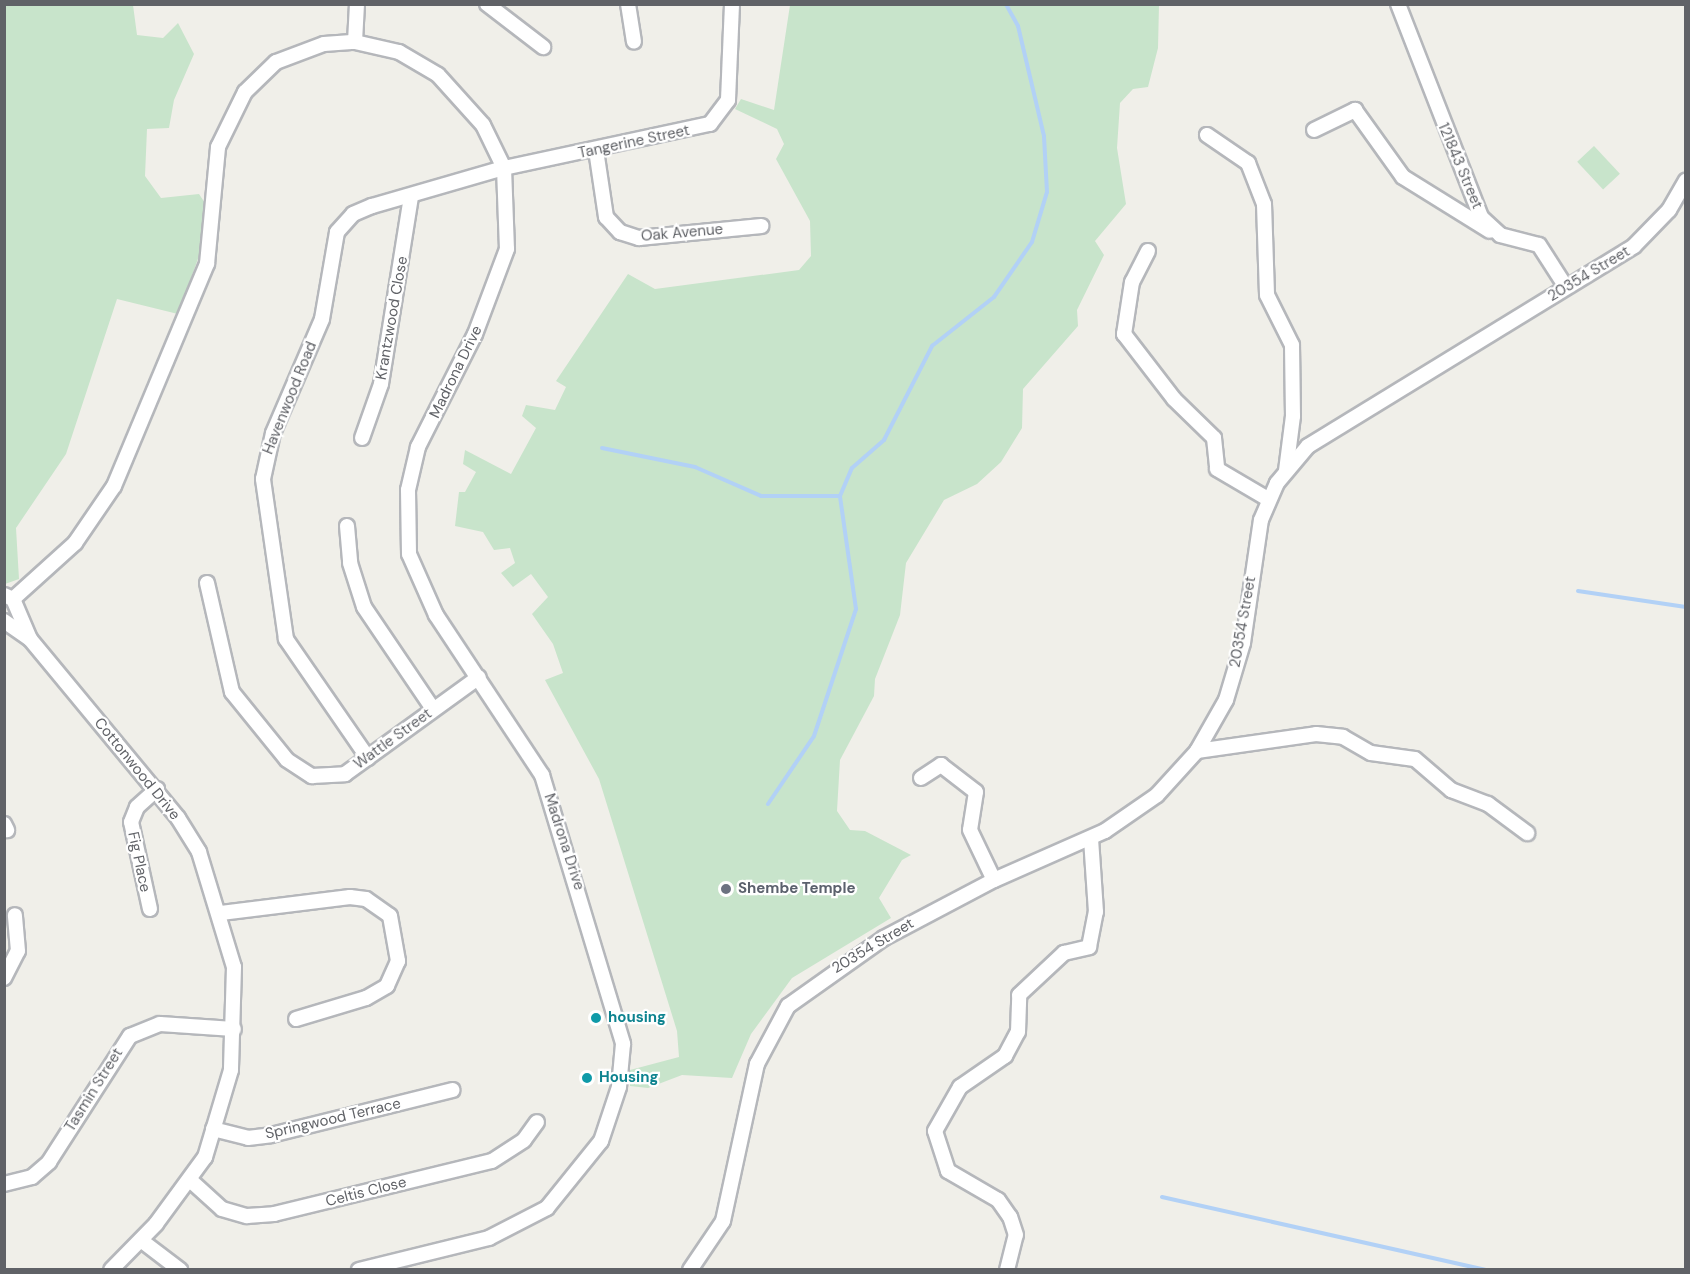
<!DOCTYPE html>
<html>
<head>
<meta charset="utf-8">
<style>
  body { margin:0 }
  #map { position:relative; width:1690px; height:1274px; overflow:hidden; background:#f0efe9; font-family:"DM Sans",sans-serif }
  div>[style] { position:absolute }
  .green>* { inset:0; background:#c8e4cb; transform-origin:0 0 }
  .stream>* { height:4px; margin:-2px; padding:0 2px; transform-origin:2px; border-radius:2px; background:#b2d1f6 }
  .roads { filter:drop-shadow(2px 0 #b5b7bb) drop-shadow(-2px 0 #b5b7bb) drop-shadow(0 2px #b5b7bb) drop-shadow(0 -2px #b5b7bb) }
  .minor>* { height:14px; margin:-7px; padding:0 7px; transform-origin:7px; border-radius:7px; background:#fff }
  .dots>* { width:16px; height:16px; translate:-50% -50%; box-sizing:border-box; border:3px solid #fff; border-radius:50% }
  span { translate:-50% -50%; white-space:nowrap; text-align:center; line-height:1.15; -webkit-text-stroke:4.5px #fff; paint-order:stroke }
  .street-label { font-size:15px; color:#606267 }
  .worship-label { font-size:15px; color:#5b616d; font-weight:700 }
  .left { translate:0 -50%; text-align:left }
  .culture-label { font-size:15px; color:#0d838f; font-weight:700 }
  .frame { position:absolute; inset:0; border:6px solid #606267; pointer-events:none }
</style>
</head>
<body>
<div id="map">
  <div class="green">
    <i style="clip-path:polygon(4px 5px,133px 5px,137px 35px,163px 38px,178px 23px,194px 54px,174px 100px,169px 128px,147px 129px,145px 176px,161px 198px,199px 194px,205px 203px,203px 245px,178px 314px,117px 299px,66px 454px,16px 528px,19px 579px,5px 584px)"></i>
    <i style="clip-path:polygon(790px 5px,1159px 5px,1158px 48px,1148px 87px,1133px 89px,1120px 103px,1117px 148px,1126px 204px,1095px 241px,1104px 255px,1077px 310px,1078px 326px,1023px 389px,1022px 428px,1001px 462px,977px 484px,944px 500px,906px 563px,900px 615px,875px 679px,874px 696px,840px 760px,837px 811px,850px 830px,865px 831px,911px 855px,902px 860px,879px 898px,891px 918px,792px 978px,751px 1034px,732px 1078px,682px 1075px,648px 1088px,630px 1086px,630px 1070px,679px 1057px,677px 1031px,599px 779px,545px 680px,563px 673px,553px 644px,532px 614px,548px 597px,531px 574px,513px 587px,501px 573px,515px 563px,510px 548px,494px 550px,483px 532px,455px 526px,459px 492px,465px 492px,476px 472px,463px 464px,465px 450px,511px 474px,536px 428px,522px 416px,526px 405px,555px 410px,566px 387px,556px 381px,628px 274px,655px 289px,799px 270px,811px 256px,810px 221px,776px 159px,784px 144px,777px 129px,735px 109px,741px 99px,774px 110px)"></i>
    <i style="left:1594px;top:146px;width:38px;height:23px;rotate:47deg"></i>
  </div>
  <div class="stream">
    <i style="left:602px;top:448px;width:95px;rotate:11.5deg"></i>
    <i style="left:695px;top:467px;width:72px;rotate:23.7deg"></i>
    <i style="left:761px;top:496px;width:79px"></i>
    <i style="left:1578px;top:591px;width:109px;rotate:8.4deg"></i>
    <i style="left:768px;top:804px;width:82px;rotate:-55.9deg"></i>
    <i style="left:814px;top:736px;width:134px;rotate:-71.7deg"></i>
    <i style="left:856px;top:609px;width:114px;rotate:-98.1deg"></i>
    <i style="left:840px;top:496px;width:30px;rotate:-67deg"></i>
    <i style="left:852px;top:468px;width:43px;rotate:-41.2deg"></i>
    <i style="left:884px;top:440px;width:106px;rotate:-62.9deg"></i>
    <i style="left:932px;top:346px;width:79px;rotate:-38.3deg"></i>
    <i style="left:994px;top:297px;width:67px;rotate:-55.4deg"></i>
    <i style="left:1032px;top:242px;width:52px;rotate:-73.3deg"></i>
    <i style="left:1047px;top:192px;width:56px;rotate:-93.1deg"></i>
    <i style="left:1044px;top:136px;width:113px;rotate:-103.3deg"></i>
    <i style="left:1018px;top:26px;width:25px;rotate:-119deg"></i>
    <i style="left:1162px;top:1197px;width:331px;rotate:12.7deg"></i>
  </div>
  <div class="roads">
    <div class="minor">
      <i style="left:487px;top:4px;width:71px;rotate:37.5deg"></i>
      <i style="left:628px;top:4px;width:38px;rotate:81deg"></i>
      <i style="left:1398px;top:4px;width:229px;rotate:68.7deg"></i>
      <i style="left:1481px;top:217px;width:26px;rotate:43deg"></i>
      <i style="left:1500px;top:235px;width:40px;rotate:14.4deg"></i>
      <i style="left:1539px;top:245px;width:50px;rotate:57.3deg"></i>
      <i style="left:355px;top:42px;width:38px;rotate:-87deg"></i>
      <i style="left:1314px;top:130px;width:46px;rotate:-26deg"></i>
      <i style="left:1355px;top:110px;width:82px;rotate:54.4deg"></i>
      <i style="left:1403px;top:177px;width:102px;rotate:31.8deg"></i>
      <i style="left:1207px;top:135px;width:50px;rotate:34.3deg"></i>
      <i style="left:1248px;top:163px;width:44px;rotate:68.7deg"></i>
      <i style="left:1264px;top:204px;width:91px;rotate:88.1deg"></i>
      <i style="left:1267px;top:295px;width:56px;rotate:63.4deg"></i>
      <i style="left:1292px;top:345px;width:71px;rotate:89.2deg"></i>
      <i style="left:1293px;top:416px;width:55px;rotate:97.3deg"></i>
      <i style="left:596px;top:150px;width:68px;rotate:81.5deg"></i>
      <i style="left:606px;top:217px;width:21px;rotate:47deg"></i>
      <i style="left:620px;top:232px;width:20px;rotate:18deg"></i>
      <i style="left:639px;top:238px;width:123px;rotate:-5.6deg"></i>
      <i style="left:1148px;top:251px;width:35px;rotate:117deg"></i>
      <i style="left:1132px;top:282px;width:53px;rotate:98.7deg"></i>
      <i style="left:1124px;top:334px;width:82px;rotate:52.4deg"></i>
      <i style="left:1174px;top:399px;width:56px;rotate:44.3deg"></i>
      <i style="left:1214px;top:438px;width:31px;rotate:84deg"></i>
      <i style="left:1217px;top:469px;width:59px;rotate:30.5deg"></i>
      <i style="left:362px;top:438px;width:57px;rotate:-70.6deg"></i>
      <i style="left:381px;top:384px;width:190px;rotate:-80.9deg"></i>
      <i style="left:347px;top:526px;width:37px;rotate:85deg"></i>
      <i style="left:350px;top:563px;width:46px;rotate:72.3deg"></i>
      <i style="left:364px;top:607px;width:123px;rotate:55.9deg"></i>
      <i style="left:207px;top:583px;width:112px;rotate:77.1deg"></i>
      <i style="left:232px;top:692px;width:87px;rotate:51deg"></i>
      <i style="left:287px;top:760px;width:30px;rotate:33deg"></i>
      <i style="left:312px;top:776px;width:33px;rotate:-3deg"></i>
      <i style="left:345px;top:774px;width:165px;rotate:-35.9deg"></i>
      <i style="left:4px;top:595px;width:10px;rotate:24deg"></i>
      <i style="left:13px;top:599px;width:43px;rotate:67deg"></i>
      <i style="left:13px;top:599px;width:84px;rotate:-42.1deg"></i>
      <i style="left:75px;top:543px;width:69px;rotate:-55.6deg"></i>
      <i style="left:114px;top:486px;width:241px;rotate:-67.3deg"></i>
      <i style="left:207px;top:264px;width:118px;rotate:-84.6deg"></i>
      <i style="left:218px;top:147px;width:61px;rotate:-63.9deg"></i>
      <i style="left:245px;top:92px;width:43px;rotate:-44.1deg"></i>
      <i style="left:276px;top:62px;width:51px;rotate:-20.6deg"></i>
      <i style="left:324px;top:44px;width:31px;rotate:-4deg"></i>
      <i style="left:355px;top:42px;width:45px;rotate:12.8deg"></i>
      <i style="left:399px;top:52px;width:45px;rotate:30.5deg"></i>
      <i style="left:438px;top:75px;width:67px;rotate:48deg"></i>
      <i style="left:483px;top:125px;width:48px;rotate:64deg"></i>
      <i style="left:504px;top:168px;width:81px;rotate:87.9deg"></i>
      <i style="left:507px;top:249px;width:91px;rotate:110.6deg"></i>
      <i style="left:475px;top:334px;width:127px;rotate:116.8deg"></i>
      <i style="left:418px;top:447px;width:44px;rotate:103.1deg"></i>
      <i style="left:408px;top:490px;width:64px;rotate:89.1deg"></i>
      <i style="left:409px;top:554px;width:67px;rotate:66.1deg"></i>
      <i style="left:436px;top:615px;width:192px;rotate:56.5deg"></i>
      <i style="left:542px;top:775px;width:281px;rotate:73.2deg"></i>
      <i style="left:623px;top:1044px;width:43px;rotate:95.3deg"></i>
      <i style="left:619px;top:1087px;width:57px;rotate:108.4deg"></i>
      <i style="left:601px;top:1141px;width:86px;rotate:128.9deg"></i>
      <i style="left:547px;top:1208px;width:65px;rotate:152.7deg"></i>
      <i style="left:489px;top:1238px;width:134px;rotate:166.2deg"></i>
      <i style="left:4px;top:621px;width:32px;rotate:35deg"></i>
      <i style="left:30px;top:639px;width:232px;rotate:50.4deg"></i>
      <i style="left:178px;top:818px;width:40px;rotate:58deg"></i>
      <i style="left:199px;top:852px;width:120px;rotate:73.1deg"></i>
      <i style="left:234px;top:967px;width:103px;rotate:91.7deg"></i>
      <i style="left:231px;top:1070px;width:91px;rotate:106.6deg"></i>
      <i style="left:205px;top:1157px;width:83px;rotate:126.2deg"></i>
      <i style="left:156px;top:1224px;width:64px;rotate:134.4deg"></i>
      <i style="left:1197px;top:751px;width:120px;rotate:-8.1deg"></i>
      <i style="left:1316px;top:734px;width:27px;rotate:6deg"></i>
      <i style="left:1343px;top:737px;width:32px;rotate:30deg"></i>
      <i style="left:1371px;top:753px;width:44px;rotate:7.8deg"></i>
      <i style="left:1415px;top:759px;width:48px;rotate:40.7deg"></i>
      <i style="left:1451px;top:790px;width:40px;rotate:21deg"></i>
      <i style="left:1488px;top:804px;width:49px;rotate:36.6deg"></i>
      <i style="left:368px;top:758px;width:145px;rotate:-124.6deg"></i>
      <i style="left:286px;top:639px;width:162px;rotate:-98.2deg"></i>
      <i style="left:263px;top:479px;width:47px;rotate:-77.7deg"></i>
      <i style="left:273px;top:433px;width:124px;rotate:-66.7deg"></i>
      <i style="left:322px;top:319px;width:88px;rotate:-80.2deg"></i>
      <i style="left:337px;top:232px;width:24px;rotate:-48deg"></i>
      <i style="left:353px;top:214px;width:21px;rotate:-23deg"></i>
      <i style="left:372px;top:206px;width:137px;rotate:-16.1deg"></i>
      <i style="left:504px;top:168px;width:211px;rotate:-12.1deg"></i>
      <i style="left:710px;top:124px;width:30px;rotate:-53deg"></i>
      <i style="left:728px;top:100px;width:96px;rotate:-87.6deg"></i>
      <i style="left:921px;top:778px;width:24px;rotate:-33deg"></i>
      <i style="left:941px;top:765px;width:44px;rotate:37.6deg"></i>
      <i style="left:976px;top:792px;width:38px;rotate:99deg"></i>
      <i style="left:970px;top:830px;width:55px;rotate:64.4deg"></i>
      <i style="left:4px;top:824px;width:7px;rotate:63deg"></i>
      <i style="left:150px;top:909px;width:89px;rotate:-102.3deg"></i>
      <i style="left:131px;top:822px;width:16px;rotate:-68deg"></i>
      <i style="left:137px;top:807px;width:27px;rotate:-42deg"></i>
      <i style="left:221px;top:913px;width:130px;rotate:-7.1deg"></i>
      <i style="left:350px;top:897px;width:16px;rotate:7deg"></i>
      <i style="left:366px;top:899px;width:29px;rotate:35deg"></i>
      <i style="left:390px;top:916px;width:46px;rotate:79.9deg"></i>
      <i style="left:398px;top:961px;width:27px;rotate:114deg"></i>
      <i style="left:387px;top:986px;width:24px;rotate:150deg"></i>
      <i style="left:366px;top:998px;width:73px;rotate:163.3deg"></i>
      <i style="left:4px;top:978px;width:30px;rotate:-63deg"></i>
      <i style="left:18px;top:951px;width:36px;rotate:-95deg"></i>
      <i style="left:213px;top:1129px;width:36px;rotate:14deg"></i>
      <i style="left:248px;top:1138px;width:23px;rotate:-7deg"></i>
      <i style="left:271px;top:1135px;width:187px;rotate:-13.9deg"></i>
      <i style="left:190px;top:1180px;width:43px;rotate:42.2deg"></i>
      <i style="left:222px;top:1209px;width:26px;rotate:16deg"></i>
      <i style="left:247px;top:1216px;width:27px;rotate:-4deg"></i>
      <i style="left:274px;top:1214px;width:224px;rotate:-13.7deg"></i>
      <i style="left:492px;top:1161px;width:38px;rotate:-33deg"></i>
      <i style="left:524px;top:1140px;width:22px;rotate:-54deg"></i>
      <i style="left:4px;top:1184px;width:29px;rotate:-14deg"></i>
      <i style="left:32px;top:1177px;width:23px;rotate:-41deg"></i>
      <i style="left:49px;top:1162px;width:150px;rotate:-57.3deg"></i>
      <i style="left:130px;top:1036px;width:32px;rotate:-22deg"></i>
      <i style="left:160px;top:1024px;width:74px;rotate:3.9deg"></i>
      <i style="left:142px;top:1241px;width:48px;rotate:37.3deg"></i>
      <i style="left:690px;top:1270px;width:59px;rotate:-56deg"></i>
      <i style="left:723px;top:1221px;width:161px;rotate:-77.8deg"></i>
      <i style="left:757px;top:1064px;width:66px;rotate:-61.9deg"></i>
      <i style="left:788px;top:1006px;width:118px;rotate:-35.3deg"></i>
      <i style="left:884px;top:938px;width:124px;rotate:-27.8deg"></i>
      <i style="left:994px;top:880px;width:121px;rotate:-23.8deg"></i>
      <i style="left:1105px;top:831px;width:63px;rotate:-34.7deg"></i>
      <i style="left:1157px;top:795px;width:59px;rotate:-47.7deg"></i>
      <i style="left:1197px;top:751px;width:59px;rotate:-60.4deg"></i>
      <i style="left:1226px;top:700px;width:59px;rotate:-73.4deg"></i>
      <i style="left:1243px;top:643px;width:124px;rotate:-81.7deg"></i>
      <i style="left:1261px;top:520px;width:40px;rotate:-66.6deg"></i>
      <i style="left:1277px;top:483px;width:48px;rotate:-50deg"></i>
      <i style="left:1308px;top:446px;width:382px;rotate:-31.5deg"></i>
      <i style="left:1634px;top:246px;width:50px;rotate:-45.8deg"></i>
      <i style="left:1669px;top:210px;width:34px;rotate:-60deg"></i>
      <i style="left:1007px;top:1270px;width:36px;rotate:-76deg"></i>
      <i style="left:1016px;top:1235px;width:19px;rotate:-108deg"></i>
      <i style="left:1010px;top:1217px;width:21px;rotate:-125deg"></i>
      <i style="left:998px;top:1200px;width:58px;rotate:-149.9deg"></i>
      <i style="left:948px;top:1171px;width:42px;rotate:-108deg"></i>
      <i style="left:935px;top:1131px;width:51px;rotate:-60.4deg"></i>
      <i style="left:960px;top:1087px;width:55px;rotate:-34.6deg"></i>
      <i style="left:1005px;top:1056px;width:27px;rotate:-62deg"></i>
      <i style="left:1018px;top:1032px;width:37px;rotate:-88deg"></i>
      <i style="left:1019px;top:995px;width:62px;rotate:-43deg"></i>
      <i style="left:1064px;top:953px;width:26px;rotate:-13deg"></i>
      <i style="left:1089px;top:947px;width:36px;rotate:-79deg"></i>
      <i style="left:1096px;top:912px;width:74px;rotate:-93.9deg"></i>
    </div>
  </div>
  <div class="dots">
    <i style="left:726px;top:889px;background:#6b7280"></i>
    <i style="left:596px;top:1018px;background:#0f9aa8"></i>
    <i style="left:587px;top:1078px;background:#0f9aa8"></i>
  </div>
  <div class="street-label">
    <span style="left:634px;top:142px;rotate:-12deg">Tangerine Street</span>
    <span style="left:1460px;top:166px;rotate:67deg">121843 Street</span>
    <span style="left:682px;top:233px;rotate:-5deg">Oak Avenue</span>
    <span style="left:1589px;top:274px;rotate:-31deg">20354 Street</span>
    <span style="left:392px;top:318px;rotate:-80deg">Krantzwood Close</span>
    <span style="left:456px;top:372px;rotate:-64deg">Madrona Drive</span>
    <span style="left:290px;top:398px;rotate:-68deg">Havenwood Road</span>
    <span style="left:1243px;top:622px;rotate:-80deg">20354 Street</span>
    <span style="left:393px;top:739px;rotate:-36deg">Wattle Street</span>
    <span style="left:137px;top:769px;rotate:51deg">Cottonwood Drive</span>
    <span style="left:564px;top:842px;rotate:72deg">Madrona Drive</span>
    <span style="left:139px;top:862px;rotate:78deg">Fig Place</span>
    <span style="left:873px;top:946px;rotate:-31deg">20354 Street</span>
    <span style="left:94px;top:1090px;rotate:-58deg">Tasmin Street</span>
    <span style="left:333px;top:1119px;rotate:-13deg">Springwood Terrace</span>
    <span style="left:366px;top:1192px;rotate:-14deg">Celtis Close</span>
  </div>
  <div class="worship-label">
    <span class="left" style="left:738px;top:889px">Shembe Temple</span>
  </div>
  <div class="culture-label">
    <span class="left" style="left:608px;top:1018px">housing</span>
    <span class="left" style="left:599px;top:1078px">Housing</span>
  </div>
  <div class="frame"></div>
</div>
</body>
</html>
